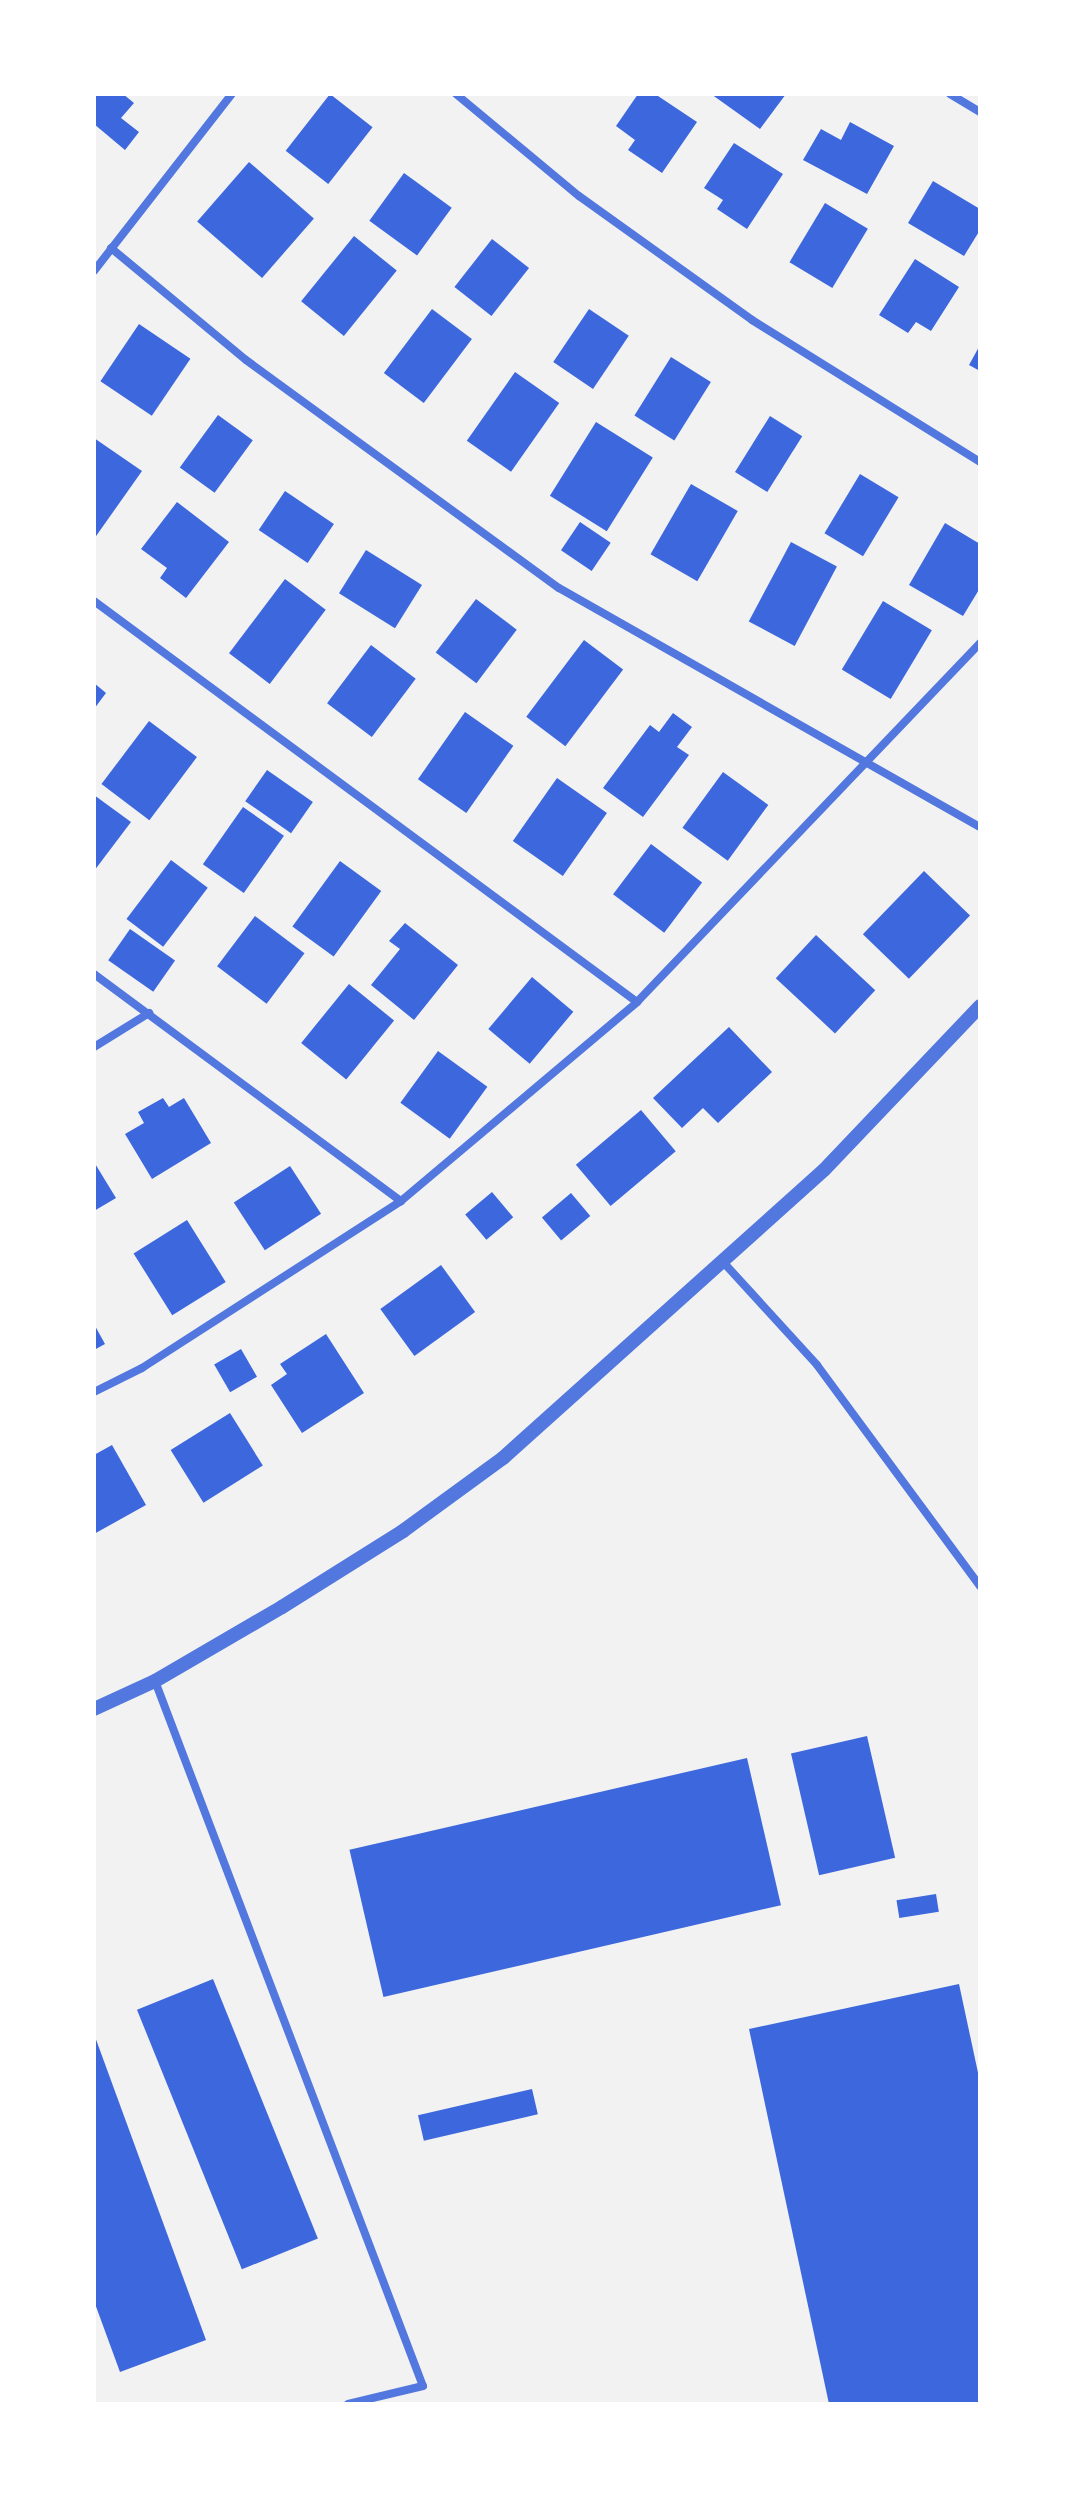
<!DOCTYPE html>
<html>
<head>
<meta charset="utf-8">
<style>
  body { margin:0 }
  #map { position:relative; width:1074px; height:2498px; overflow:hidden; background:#f2f2f2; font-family:"Exo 2",sans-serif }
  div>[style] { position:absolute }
  .building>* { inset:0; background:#3d67dc; transform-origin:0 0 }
  .minor>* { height:8px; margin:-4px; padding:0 4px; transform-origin:4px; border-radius:4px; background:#5277de }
  .tertiary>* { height:14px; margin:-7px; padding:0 7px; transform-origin:7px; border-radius:7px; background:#5277de }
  span { translate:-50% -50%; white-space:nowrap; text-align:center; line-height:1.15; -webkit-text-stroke:6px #fff; paint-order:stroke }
  .frame { position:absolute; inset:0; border:96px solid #fff; pointer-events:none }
</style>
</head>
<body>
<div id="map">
  <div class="building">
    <i style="clip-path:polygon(94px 94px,123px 94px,134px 103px,121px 118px,139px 132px,125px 150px,94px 124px)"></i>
    <i style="left:330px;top:94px;width:54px;height:72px;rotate:38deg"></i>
    <i style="clip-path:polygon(638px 94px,655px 94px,697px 122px,662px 173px,628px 150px,635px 140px,616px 126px)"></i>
    <i style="clip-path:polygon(711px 94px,786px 94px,760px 129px)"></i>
    <i style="clip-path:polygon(850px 122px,894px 146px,867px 194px,803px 160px,821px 129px,841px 140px)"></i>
    <i style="clip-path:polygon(734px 143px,783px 174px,747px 229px,717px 209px,723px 200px,704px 188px)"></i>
    <i style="left:249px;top:162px;width:86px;height:79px;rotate:41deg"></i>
    <i style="left:404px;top:173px;width:59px;height:59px;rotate:36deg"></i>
    <i style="clip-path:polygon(933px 181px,980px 209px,980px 230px,964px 256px,908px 223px)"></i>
    <i style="left:825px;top:203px;width:50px;height:69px;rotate:31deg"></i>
    <i style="left:354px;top:236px;width:55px;height:84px;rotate:39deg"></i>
    <i style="left:492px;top:239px;width:47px;height:61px;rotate:38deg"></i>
    <i style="clip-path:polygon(915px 259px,959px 287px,931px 331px,916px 322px,908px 333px,879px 315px)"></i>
    <i style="left:432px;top:309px;width:50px;height:80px;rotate:37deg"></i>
    <i style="left:589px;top:309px;width:48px;height:64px;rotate:34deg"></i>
    <i style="left:139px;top:324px;width:62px;height:69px;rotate:34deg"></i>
    <i style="clip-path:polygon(980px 345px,980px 371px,969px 365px)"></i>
    <i style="left:671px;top:357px;width:47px;height:69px;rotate:32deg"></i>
    <i style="left:515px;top:372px;width:54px;height:84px;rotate:35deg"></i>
    <i style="left:218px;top:415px;width:43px;height:65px;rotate:36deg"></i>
    <i style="left:770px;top:416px;width:38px;height:66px;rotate:32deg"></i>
    <i style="left:596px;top:422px;width:67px;height:87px;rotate:32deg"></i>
    <i style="clip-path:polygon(94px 438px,142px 471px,94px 539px)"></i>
    <i style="left:860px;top:474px;width:45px;height:69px;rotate:31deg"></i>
    <i style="left:691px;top:484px;width:54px;height:81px;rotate:30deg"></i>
    <i style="left:285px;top:491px;width:59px;height:47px;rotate:34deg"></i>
    <i style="clip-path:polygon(177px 502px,229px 542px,186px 598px,160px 578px,167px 568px,141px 549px)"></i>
    <i style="left:580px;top:522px;width:37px;height:34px;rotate:34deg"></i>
    <i style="clip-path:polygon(945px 523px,980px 544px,980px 588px,963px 616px,909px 585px)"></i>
    <i style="left:791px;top:542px;width:52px;height:90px;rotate:28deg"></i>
    <i style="left:366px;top:550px;width:66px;height:51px;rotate:32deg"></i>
    <i style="left:285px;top:579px;width:51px;height:93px;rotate:37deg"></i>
    <i style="left:476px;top:599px;width:51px;height:67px;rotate:37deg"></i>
    <i style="left:883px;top:601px;width:57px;height:80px;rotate:31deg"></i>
    <i style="left:584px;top:640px;width:49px;height:96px;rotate:37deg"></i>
    <i style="left:371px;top:645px;width:56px;height:73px;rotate:37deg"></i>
    <i style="clip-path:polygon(94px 683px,106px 693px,94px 709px)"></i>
    <i style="left:465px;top:712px;width:59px;height:82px;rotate:35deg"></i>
    <i style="clip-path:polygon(673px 713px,692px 727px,677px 747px,689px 755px,643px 817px,603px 788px,650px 725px,659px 732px)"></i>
    <i style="left:149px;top:721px;width:60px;height:79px;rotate:37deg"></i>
    <i style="left:267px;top:770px;width:56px;height:38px;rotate:35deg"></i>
    <i style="left:723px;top:772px;width:56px;height:69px;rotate:36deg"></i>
    <i style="left:557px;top:778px;width:61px;height:77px;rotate:35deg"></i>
    <i style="clip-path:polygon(94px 795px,131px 822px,94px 871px)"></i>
    <i style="left:243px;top:807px;width:50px;height:70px;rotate:35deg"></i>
    <i style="left:651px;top:844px;width:64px;height:63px;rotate:37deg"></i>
    <i style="left:171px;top:860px;width:46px;height:74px;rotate:37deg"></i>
    <i style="left:340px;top:861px;width:51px;height:81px;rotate:36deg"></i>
    <i style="left:924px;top:871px;width:64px;height:88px;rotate:44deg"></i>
    <i style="left:255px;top:916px;width:62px;height:63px;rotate:37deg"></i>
    <i style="clip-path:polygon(405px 923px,458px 965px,414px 1020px,371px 985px,400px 949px,389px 941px)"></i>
    <i style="left:130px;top:929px;width:55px;height:38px;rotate:35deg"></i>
    <i style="left:816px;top:935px;width:81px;height:59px;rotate:43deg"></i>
    <i style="left:532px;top:977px;width:54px;height:68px;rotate:40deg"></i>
    <i style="left:349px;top:984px;width:58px;height:76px;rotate:39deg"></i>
    <i style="clip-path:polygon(729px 1027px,772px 1072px,718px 1123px,703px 1108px,682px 1128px,653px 1098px)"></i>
    <i style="left:438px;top:1051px;width:61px;height:64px;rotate:36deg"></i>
    <i style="clip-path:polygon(163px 1098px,169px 1107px,184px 1098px,211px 1143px,152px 1179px,125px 1134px,144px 1123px,138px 1112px)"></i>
    <i style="left:641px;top:1110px;width:54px;height:85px;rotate:50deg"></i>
    <i style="clip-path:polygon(94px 1162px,116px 1198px,94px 1211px)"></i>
    <i style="left:290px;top:1166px;width:57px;height:67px;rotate:57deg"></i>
    <i style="left:492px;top:1192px;width:33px;height:35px;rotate:50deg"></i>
    <i style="left:571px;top:1193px;width:30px;height:38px;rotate:50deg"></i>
    <i style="left:187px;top:1220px;width:73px;height:63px;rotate:58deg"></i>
    <i style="left:441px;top:1265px;width:58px;height:75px;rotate:54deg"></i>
    <i style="clip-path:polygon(94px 1324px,105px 1344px,94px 1350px)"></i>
    <i style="clip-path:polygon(326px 1334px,364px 1393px,302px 1433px,271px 1385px,287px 1374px,280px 1364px)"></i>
    <i style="left:241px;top:1349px;width:32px;height:31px;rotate:60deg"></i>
    <i style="left:230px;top:1413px;width:62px;height:70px;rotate:58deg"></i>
    <i style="clip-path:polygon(112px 1445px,146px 1505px,94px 1534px,94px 1455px)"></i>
    <i style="left:867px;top:1736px;width:125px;height:78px;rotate:77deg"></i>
    <i style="left:747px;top:1758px;width:151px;height:408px;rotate:77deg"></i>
    <i style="left:936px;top:1894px;width:18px;height:40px;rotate:81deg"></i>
    <i style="left:213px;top:1979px;width:280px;height:82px;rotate:68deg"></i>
    <i style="clip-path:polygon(959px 1984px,980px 2082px,980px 2404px,829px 2404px,749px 2029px)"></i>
    <i style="clip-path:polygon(94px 2034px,206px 2340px,120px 2372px,94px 2301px)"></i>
    <i style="left:532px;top:2089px;width:26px;height:117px;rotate:77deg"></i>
  </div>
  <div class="minor">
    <i style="left:456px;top:94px;width:160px;rotate:39.7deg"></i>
    <i style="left:579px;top:196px;width:213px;rotate:35.6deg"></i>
    <i style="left:752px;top:320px;width:269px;rotate:31.9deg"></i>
    <i style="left:950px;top:94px;width:35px;rotate:31deg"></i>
    <i style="left:111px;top:248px;width:175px;rotate:39.7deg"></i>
    <i style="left:246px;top:360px;width:387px;rotate:36.1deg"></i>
    <i style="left:559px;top:588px;width:484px;rotate:29.6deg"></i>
    <i style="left:94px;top:271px;width:224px;rotate:-52.1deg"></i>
    <i style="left:94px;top:601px;width:675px;rotate:36.45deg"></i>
    <i style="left:94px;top:974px;width:382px;rotate:36.5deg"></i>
    <i style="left:94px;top:1047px;width:65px;rotate:-31.7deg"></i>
    <i style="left:724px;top:1263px;width:138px;rotate:47.6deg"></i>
    <i style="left:817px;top:1365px;width:275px;rotate:53.6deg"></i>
    <i style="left:94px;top:1392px;width:54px;rotate:-26.6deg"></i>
    <i style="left:142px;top:1368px;width:308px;rotate:-32.8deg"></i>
    <i style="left:401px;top:1201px;width:309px;rotate:-40.1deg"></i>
    <i style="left:637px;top:1002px;width:497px;rotate:-46.3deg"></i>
    <i style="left:155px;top:1681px;width:754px;rotate:69.19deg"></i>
    <i style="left:423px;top:2386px;width:77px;rotate:166.5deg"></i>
  </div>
  <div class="tertiary">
    <i style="left:94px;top:1709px;width:67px;rotate:-24.7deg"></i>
    <i style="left:155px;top:1681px;width:147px;rotate:-30.2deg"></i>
    <i style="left:282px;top:1607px;width:143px;rotate:-32.1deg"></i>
    <i style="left:403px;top:1531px;width:124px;rotate:-36.1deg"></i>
    <i style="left:503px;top:1458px;width:431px;rotate:-41.9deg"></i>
    <i style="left:824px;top:1170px;width:226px;rotate:-46.4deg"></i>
  </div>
  <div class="frame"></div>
</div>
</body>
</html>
